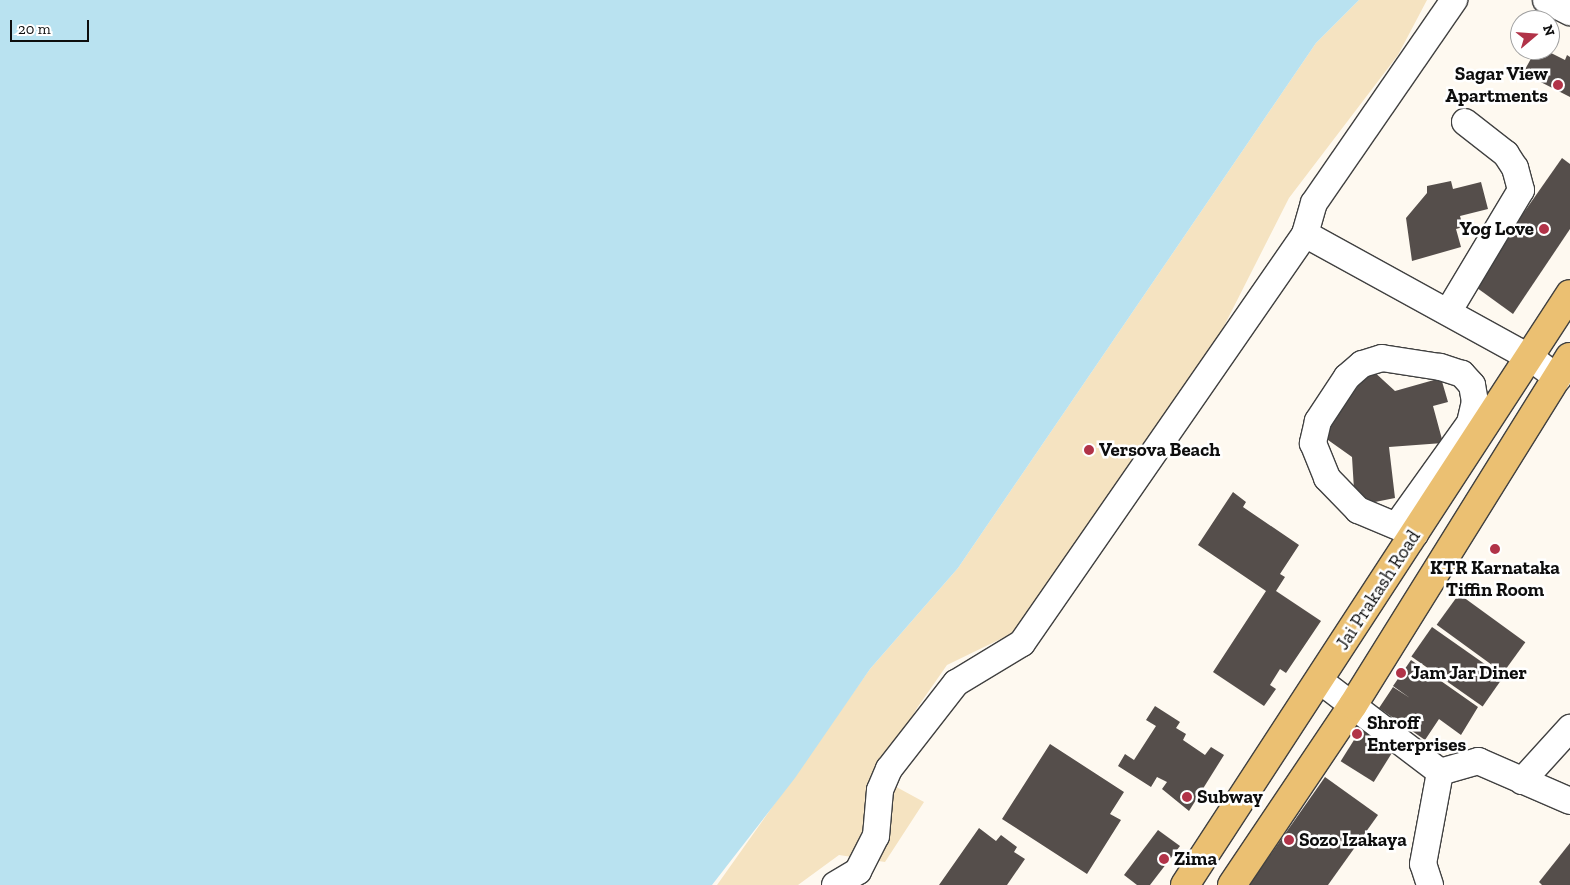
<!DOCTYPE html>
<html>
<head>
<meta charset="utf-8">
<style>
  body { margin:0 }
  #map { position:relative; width:1570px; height:885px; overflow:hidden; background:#fef9f0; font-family:"Zilla Slab",serif }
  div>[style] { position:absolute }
  .sand>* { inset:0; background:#f5e3c1 }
  .water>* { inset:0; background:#b9e2f0 }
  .building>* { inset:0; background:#554e4b; transform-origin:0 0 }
  .roads { filter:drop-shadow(1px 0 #414141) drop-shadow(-1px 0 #414141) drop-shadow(0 1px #414141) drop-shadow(0 -1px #414141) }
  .minor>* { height:26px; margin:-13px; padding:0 13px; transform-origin:13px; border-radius:13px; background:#fff }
  .major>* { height:28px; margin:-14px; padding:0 14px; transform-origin:14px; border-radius:14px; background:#ebc072 }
  .dots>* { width:14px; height:14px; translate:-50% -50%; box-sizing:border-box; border:2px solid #fff; border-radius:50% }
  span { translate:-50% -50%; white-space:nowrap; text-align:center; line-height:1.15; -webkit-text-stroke:5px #fff; paint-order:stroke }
  .poi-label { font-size:19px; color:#0e0e0e; font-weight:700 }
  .right { translate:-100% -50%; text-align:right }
  .left { translate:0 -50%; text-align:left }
  .street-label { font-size:19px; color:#0e0e0e }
  .north { position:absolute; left:1510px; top:10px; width:50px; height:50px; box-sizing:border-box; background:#fff; border:1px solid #9f9f9f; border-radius:50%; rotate:72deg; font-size:14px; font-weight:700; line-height:20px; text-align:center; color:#0e0e0e }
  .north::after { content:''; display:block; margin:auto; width:18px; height:22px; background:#b13348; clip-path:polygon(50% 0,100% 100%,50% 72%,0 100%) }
  .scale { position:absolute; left:10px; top:20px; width:79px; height:22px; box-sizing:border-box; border:2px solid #0e0e0e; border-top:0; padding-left:6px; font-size:15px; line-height:18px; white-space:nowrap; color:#0e0e0e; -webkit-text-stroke:4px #fff; paint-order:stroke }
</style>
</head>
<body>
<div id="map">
  <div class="sand">
    <i style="clip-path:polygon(1359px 0,1427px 0,1398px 55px,1289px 198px,1221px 332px,1019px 630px,947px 665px,917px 708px,878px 777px,924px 802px,885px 862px,839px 855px,798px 885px,717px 885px,870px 669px,958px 568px,1316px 43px)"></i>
  </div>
  <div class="water">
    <i style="clip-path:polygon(0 0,1359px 0,1316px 43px,958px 568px,870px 669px,795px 778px,712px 885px,0 885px)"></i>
  </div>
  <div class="building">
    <i style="clip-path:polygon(1545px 50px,1565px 60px,1567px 55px,1570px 57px,1570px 97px,1523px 73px,1533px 55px,1539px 58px)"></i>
    <i style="clip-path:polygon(1562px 158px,1570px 164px,1570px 229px,1513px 314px,1473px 285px)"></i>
    <i style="clip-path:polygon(1451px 181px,1453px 189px,1481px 182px,1488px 209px,1460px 216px,1463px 227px,1456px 229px,1461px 247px,1412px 261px,1406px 218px,1427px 193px,1427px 186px)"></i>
    <i style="clip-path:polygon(1371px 369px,1395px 391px,1441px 378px,1448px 402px,1433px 406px,1443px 443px,1389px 447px,1395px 498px,1355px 506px,1352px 457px,1321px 435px)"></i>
    <i style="clip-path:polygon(1233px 492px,1246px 502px,1243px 507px,1299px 545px,1280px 574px,1285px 577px,1276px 591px,1321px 621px,1286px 673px,1280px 669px,1270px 685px,1276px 689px,1264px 706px,1213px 672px,1266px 591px,1198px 545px)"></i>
    <i style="left:1459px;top:594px;width:82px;height:38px;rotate:36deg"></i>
    <i style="left:1432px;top:627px;width:87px;height:36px;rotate:35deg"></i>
    <i style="clip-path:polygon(1411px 660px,1478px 707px,1461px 735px,1439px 719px,1425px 740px,1379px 708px,1393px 687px,1410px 698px,1393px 686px)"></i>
    <i style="clip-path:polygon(1155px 706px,1180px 722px,1176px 728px,1186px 734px,1183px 740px,1205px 755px,1211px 747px,1224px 755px,1189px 811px,1162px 789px,1167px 782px,1157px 777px,1151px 787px,1118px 766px,1125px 754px,1134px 760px,1156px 726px,1146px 720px)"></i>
    <i style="left:1364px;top:724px;width:39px;height:44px;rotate:32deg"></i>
    <i style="clip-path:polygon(1050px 744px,1124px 792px,1110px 814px,1121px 820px,1087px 874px,1002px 819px)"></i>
    <i style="clip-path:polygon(1325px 777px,1378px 815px,1328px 885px,1249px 885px)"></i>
    <i style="clip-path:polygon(979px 828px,996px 841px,1001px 835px,1017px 847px,1014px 852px,1025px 859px,1007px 885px,939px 885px)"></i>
    <i style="clip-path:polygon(1158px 830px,1180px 846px,1150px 885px,1137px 885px,1124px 875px)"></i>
    <i style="clip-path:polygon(1570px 843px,1570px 885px,1542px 885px,1539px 882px)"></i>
  </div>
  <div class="roads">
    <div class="minor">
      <i style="left:1546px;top:0;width:27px;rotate:27deg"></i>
      <i style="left:1305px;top:234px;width:258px;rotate:28.8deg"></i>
      <i style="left:1531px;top:358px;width:34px;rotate:37deg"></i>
      <i style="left:1448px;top:312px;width:142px;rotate:-59.1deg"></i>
      <i style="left:1521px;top:190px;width:23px;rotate:-105deg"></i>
      <i style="left:1515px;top:168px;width:17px;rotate:-123deg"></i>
      <i style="left:1506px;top:154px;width:52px;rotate:-142deg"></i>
      <i style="left:1397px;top:525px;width:125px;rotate:-54.4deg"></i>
      <i style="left:1470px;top:423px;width:22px;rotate:-77deg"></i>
      <i style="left:1475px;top:402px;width:17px;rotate:-100deg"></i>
      <i style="left:1472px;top:385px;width:15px;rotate:-132deg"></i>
      <i style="left:1462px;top:374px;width:23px;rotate:-162deg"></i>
      <i style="left:1440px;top:367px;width:59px;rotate:-171.2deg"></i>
      <i style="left:1382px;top:358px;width:21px;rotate:163deg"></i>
      <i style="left:1362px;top:364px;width:20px;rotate:139deg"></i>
      <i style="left:1347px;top:377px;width:53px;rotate:123.4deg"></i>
      <i style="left:1318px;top:421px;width:23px;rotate:103deg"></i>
      <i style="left:1313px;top:443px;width:38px;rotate:68deg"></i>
      <i style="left:1327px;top:478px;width:45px;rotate:45.9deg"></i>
      <i style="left:1358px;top:510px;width:62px;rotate:22.8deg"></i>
      <i style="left:1319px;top:680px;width:152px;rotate:37.2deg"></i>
      <i style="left:1440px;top:772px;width:40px;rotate:-16deg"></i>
      <i style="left:1478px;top:761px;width:100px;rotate:23.5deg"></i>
      <i style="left:1522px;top:781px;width:72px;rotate:-47.8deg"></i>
      <i style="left:835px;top:885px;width:27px;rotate:-31deg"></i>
      <i style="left:858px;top:871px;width:39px;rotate:-63deg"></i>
      <i style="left:876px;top:836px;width:46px;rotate:-85deg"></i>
      <i style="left:880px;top:790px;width:23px;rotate:-67deg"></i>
      <i style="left:889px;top:769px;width:109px;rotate:-52.1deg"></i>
      <i style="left:956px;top:683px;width:77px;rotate:-31.2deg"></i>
      <i style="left:1022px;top:643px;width:497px;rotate:-55.3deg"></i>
      <i style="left:1305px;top:234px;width:32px;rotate:-74deg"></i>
      <i style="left:1314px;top:203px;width:247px;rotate:-55.4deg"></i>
      <i style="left:1430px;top:885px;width:22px;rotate:-108deg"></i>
      <i style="left:1423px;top:864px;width:94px;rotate:-79.5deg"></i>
    </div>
    <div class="major">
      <i style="left:1185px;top:885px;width:705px;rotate:-56.92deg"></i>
      <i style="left:1232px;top:885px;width:217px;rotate:-56.1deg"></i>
      <i style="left:1353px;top:705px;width:410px;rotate:-58.1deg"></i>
    </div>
  </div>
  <div class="dots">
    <i style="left:1558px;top:85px;background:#b13348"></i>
    <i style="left:1544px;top:229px;background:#b13348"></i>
    <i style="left:1089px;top:450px;background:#b13348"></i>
    <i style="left:1495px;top:549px;background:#b13348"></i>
    <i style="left:1401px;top:673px;background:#b13348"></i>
    <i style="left:1357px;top:734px;background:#b13348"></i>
    <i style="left:1187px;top:797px;background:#b13348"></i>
    <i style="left:1289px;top:840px;background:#b13348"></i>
    <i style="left:1164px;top:859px;background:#b13348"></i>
  </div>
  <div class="poi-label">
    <span class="right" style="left:1548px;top:85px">Sagar View<br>Apartments</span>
    <span class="right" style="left:1534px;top:229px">Yog Love</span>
    <span class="left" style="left:1099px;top:450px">Versova Beach</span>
    <span style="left:1495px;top:579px">KTR Karnataka<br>Tiffin Room</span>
    <span class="left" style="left:1411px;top:673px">Jam Jar Diner</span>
    <span class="left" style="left:1367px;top:734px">Shroff<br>Enterprises</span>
    <span class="left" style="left:1197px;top:797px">Subway</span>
    <span class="left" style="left:1299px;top:840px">Sozo Izakaya</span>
    <span class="left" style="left:1174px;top:859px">Zima</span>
  </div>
  <div class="street-label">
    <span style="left:1378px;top:590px;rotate:-57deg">Jai Prakash Road</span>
  </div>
  <div class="north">N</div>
  <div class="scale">20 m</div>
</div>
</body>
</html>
